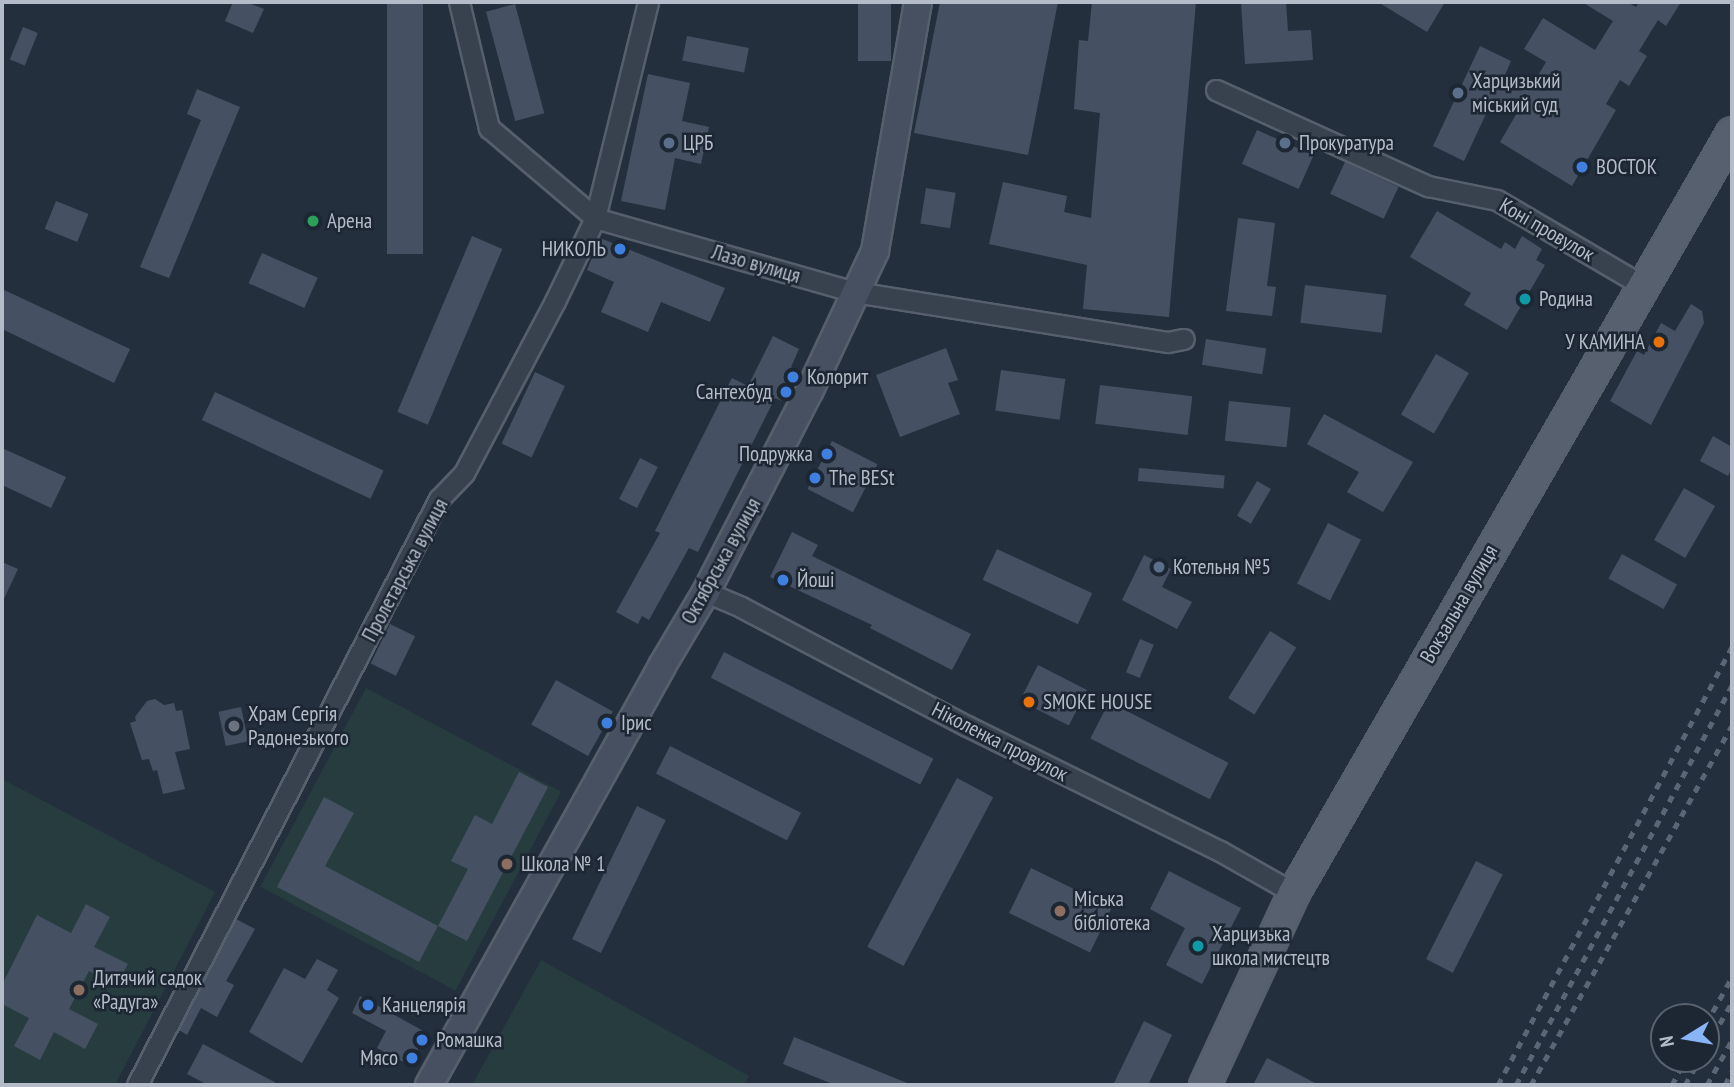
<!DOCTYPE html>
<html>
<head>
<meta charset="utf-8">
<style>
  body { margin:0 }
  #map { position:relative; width:1734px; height:1087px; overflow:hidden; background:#242f3e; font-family:"PT Sans Narrow",sans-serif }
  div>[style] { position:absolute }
  .green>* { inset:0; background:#263c3f; transform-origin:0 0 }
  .building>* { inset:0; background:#455162; transform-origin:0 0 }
  .roads { filter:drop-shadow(2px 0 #565f6c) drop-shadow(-2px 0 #565f6c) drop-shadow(0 2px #565f6c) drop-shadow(0 -2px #565f6c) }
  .minor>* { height:19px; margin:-9.5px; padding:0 9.5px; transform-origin:9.5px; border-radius:9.5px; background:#38414e }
  .secondary>* { height:26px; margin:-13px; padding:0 13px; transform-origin:13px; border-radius:13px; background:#465061 }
  .primary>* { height:30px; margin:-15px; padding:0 15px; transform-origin:15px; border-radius:15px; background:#56606e }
  .rail>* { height:5px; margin-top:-2.5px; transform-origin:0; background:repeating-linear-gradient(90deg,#5a6575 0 7px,transparent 0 14px) }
  .dots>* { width:19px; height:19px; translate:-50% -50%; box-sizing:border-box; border:4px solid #1d2633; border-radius:50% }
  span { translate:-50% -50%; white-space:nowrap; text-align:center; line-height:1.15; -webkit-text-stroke:5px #1d2633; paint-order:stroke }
  .poi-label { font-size:21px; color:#b4bcc9 }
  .left { translate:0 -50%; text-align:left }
  .right { translate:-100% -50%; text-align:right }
  .street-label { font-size:21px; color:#b4bcc9 }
  .frame { position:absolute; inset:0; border:4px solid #b4bcc9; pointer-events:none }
  .north { position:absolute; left:1650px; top:1003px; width:70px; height:70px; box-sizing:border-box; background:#1d2633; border:2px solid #59626f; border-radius:50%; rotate:259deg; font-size:19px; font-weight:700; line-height:28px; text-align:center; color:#b4bcc9 }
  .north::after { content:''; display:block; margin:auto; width:24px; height:32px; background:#8ab4f8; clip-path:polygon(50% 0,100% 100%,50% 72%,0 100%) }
</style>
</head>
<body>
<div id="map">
  <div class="green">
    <i style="left:366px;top:688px;width:221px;height:225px;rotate:28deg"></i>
    <i style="clip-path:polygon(4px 780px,215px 892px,115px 1085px,9px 1085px,2px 1081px)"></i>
    <i style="clip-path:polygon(541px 960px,749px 1076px,744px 1085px,472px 1085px)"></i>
  </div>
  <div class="building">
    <i style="clip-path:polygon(233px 2px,246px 2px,264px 9px,253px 33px,225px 21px)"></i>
    <i style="left:387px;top:2px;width:36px;height:252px"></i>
    <i style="left:858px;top:2px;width:33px;height:59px"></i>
    <i style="clip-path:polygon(940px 2px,1058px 2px,1028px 155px,914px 133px)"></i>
    <i style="clip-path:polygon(1092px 2px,1196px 2px,1169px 317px,1083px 309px,1087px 265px,989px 244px,1003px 182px,1067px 196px,1064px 212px,1091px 218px,1100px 113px,1074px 109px,1079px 40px,1088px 41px)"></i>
    <i style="clip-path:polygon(1241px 2px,1286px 2px,1288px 31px,1311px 30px,1313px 60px,1245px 64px)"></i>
    <i style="clip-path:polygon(1378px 2px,1445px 2px,1427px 32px)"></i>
    <i style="clip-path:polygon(1582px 2px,1627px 2px,1636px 7px,1639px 2px,1681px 2px,1666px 26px,1658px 20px,1639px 51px,1647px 56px,1629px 86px,1620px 80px,1606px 104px,1616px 110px,1572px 186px,1500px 142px,1517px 113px,1492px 101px,1464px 161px,1433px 146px,1480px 46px,1511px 61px,1505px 75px,1531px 88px,1546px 62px,1524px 49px,1543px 18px,1595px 50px,1613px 21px)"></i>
    <i style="left:515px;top:4px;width:113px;height:30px;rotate:75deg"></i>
    <i style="left:23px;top:27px;width:16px;height:35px;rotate:22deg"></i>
    <i style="left:687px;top:36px;width:63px;height:25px;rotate:11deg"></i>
    <i style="clip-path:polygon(648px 74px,690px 83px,682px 121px,709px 127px,701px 164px,675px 158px,665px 210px,621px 201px)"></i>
    <i style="clip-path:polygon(197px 89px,240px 107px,169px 278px,140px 267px,201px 120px,187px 114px)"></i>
    <i style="left:1257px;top:130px;width:62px;height:37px;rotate:24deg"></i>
    <i style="left:1345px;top:162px;width:59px;height:35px;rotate:25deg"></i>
    <i style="left:926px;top:188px;width:30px;height:36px;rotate:9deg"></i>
    <i style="left:56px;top:201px;width:35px;height:30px;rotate:22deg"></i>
    <i style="clip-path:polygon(1437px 211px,1501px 249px,1505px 242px,1515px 249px,1522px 236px,1542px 249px,1536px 260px,1545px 265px,1507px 330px,1464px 305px,1471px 293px,1410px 257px)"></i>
    <i style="clip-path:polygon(1238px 218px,1275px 223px,1267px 286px,1276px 287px,1272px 316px,1226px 311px)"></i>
    <i style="left:472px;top:236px;width:33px;height:191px;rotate:23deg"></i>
    <i style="clip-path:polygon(600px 238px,725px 288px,710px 322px,661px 302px,648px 332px,601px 312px,614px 282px,587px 270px)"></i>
    <i style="left:262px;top:253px;width:61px;height:33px;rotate:24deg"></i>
    <i style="left:1305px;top:285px;width:82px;height:38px;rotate:7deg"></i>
    <i style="clip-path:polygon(2px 289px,130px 349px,114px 383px,2px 329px)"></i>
    <i style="clip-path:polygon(1691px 304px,1702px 311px,1704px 323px,1651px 425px,1610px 401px,1637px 351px,1644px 355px,1661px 323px,1675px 331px)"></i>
    <i style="clip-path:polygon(773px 336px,799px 349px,791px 367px,797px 370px,782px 401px,775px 398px,698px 552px,689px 548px,649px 620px,642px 616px,638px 624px,616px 612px,660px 533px,655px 531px,732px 378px,748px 386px)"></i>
    <i style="left:1206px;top:339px;width:61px;height:26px;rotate:9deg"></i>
    <i style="clip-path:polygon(946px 348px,958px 380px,948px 383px,960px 414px,900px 437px,876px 375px)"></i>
    <i style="left:1436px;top:354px;width:38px;height:70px;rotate:30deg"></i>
    <i style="left:1001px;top:370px;width:65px;height:41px;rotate:8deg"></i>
    <i style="left:535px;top:372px;width:33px;height:79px;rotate:25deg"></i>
    <i style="left:1100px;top:385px;width:93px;height:39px;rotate:7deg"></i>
    <i style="left:215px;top:392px;width:186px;height:31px;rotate:25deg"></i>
    <i style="left:1229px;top:401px;width:62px;height:40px;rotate:6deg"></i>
    <i style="clip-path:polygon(1324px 414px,1413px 462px,1383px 512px,1347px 492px,1359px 472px,1307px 444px)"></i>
    <i style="clip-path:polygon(1713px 436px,1732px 447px,1732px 468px,1728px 476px,1700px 461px)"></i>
    <i style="left:832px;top:441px;width:51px;height:54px;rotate:27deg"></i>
    <i style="clip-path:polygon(2px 448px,66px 477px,51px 508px,2px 485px)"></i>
    <i style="left:640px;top:458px;width:20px;height:46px;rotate:27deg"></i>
    <i style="left:1139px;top:468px;width:86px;height:13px;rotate:5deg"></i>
    <i style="left:1257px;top:481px;width:16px;height:40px;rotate:30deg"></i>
    <i style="left:1684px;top:488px;width:36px;height:60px;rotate:30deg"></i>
    <i style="left:1328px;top:523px;width:37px;height:68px;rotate:27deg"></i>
    <i style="clip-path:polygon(792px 532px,818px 545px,812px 556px,971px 634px,952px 670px,870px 628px,872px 625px,770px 577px)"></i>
    <i style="left:997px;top:549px;width:105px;height:34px;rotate:25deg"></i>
    <i style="left:1622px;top:554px;width:63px;height:28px;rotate:29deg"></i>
    <i style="clip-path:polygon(1144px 555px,1171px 569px,1162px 587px,1192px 602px,1177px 629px,1122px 600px)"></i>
    <i style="clip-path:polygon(2px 562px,18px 569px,2px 603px)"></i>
    <i style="left:390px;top:624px;width:28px;height:44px;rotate:26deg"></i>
    <i style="left:1270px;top:631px;width:31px;height:79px;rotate:32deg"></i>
    <i style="left:1140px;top:639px;width:15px;height:36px;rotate:23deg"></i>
    <i style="left:724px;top:652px;width:235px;height:29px;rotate:27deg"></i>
    <i style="left:1038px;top:665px;width:55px;height:40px;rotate:27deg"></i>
    <i style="left:556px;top:680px;width:65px;height:51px;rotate:29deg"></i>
    <i style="clip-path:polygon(155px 699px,164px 705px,174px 703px,176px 711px,182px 710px,190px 749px,175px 752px,185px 789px,163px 794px,157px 770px,153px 771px,149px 759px,142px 760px,130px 723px,136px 721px,135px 717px,147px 701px)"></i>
    <i style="left:1109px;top:702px;width:134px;height:41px;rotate:27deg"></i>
    <i style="left:241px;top:707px;width:35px;height:23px;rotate:78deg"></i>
    <i style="left:670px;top:746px;width:147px;height:31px;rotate:27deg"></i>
    <i style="clip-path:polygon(519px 772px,548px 787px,467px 941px,438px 926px,468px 869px,451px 861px,475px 815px,492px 824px)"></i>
    <i style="left:957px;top:778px;width:41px;height:191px;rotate:28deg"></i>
    <i style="clip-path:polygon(324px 797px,354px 813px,325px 866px,438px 926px,419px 962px,277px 887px)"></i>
    <i style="left:637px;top:806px;width:32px;height:148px;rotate:26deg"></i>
    <i style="left:1476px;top:861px;width:30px;height:110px;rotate:27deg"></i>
    <i style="left:1031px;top:868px;width:90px;height:50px;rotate:26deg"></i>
    <i style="clip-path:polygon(1169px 871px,1241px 908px,1202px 984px,1166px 965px,1185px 928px,1150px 909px)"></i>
    <i style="clip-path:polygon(86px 904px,110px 917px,94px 947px,128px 964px,116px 986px,89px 971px,69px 1009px,98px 1024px,85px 1049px,54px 1032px,40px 1060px,14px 1046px,29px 1018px,2px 1004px,2px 985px,37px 915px,71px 933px)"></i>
    <i style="clip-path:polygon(236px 919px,255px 929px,226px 981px,234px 985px,217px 1017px,201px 1008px,187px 1035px,179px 1030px)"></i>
    <i style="clip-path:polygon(317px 959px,338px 970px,327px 990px,339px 998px,302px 1063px,249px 1032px,284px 968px,305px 979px)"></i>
    <i style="clip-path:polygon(360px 996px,427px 1033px,409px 1065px,377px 1048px,386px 1031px,352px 1013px)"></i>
    <i style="clip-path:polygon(1144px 1021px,1172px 1035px,1148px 1085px,1113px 1085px)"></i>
    <i style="clip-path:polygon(794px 1037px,912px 1085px,835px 1085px,783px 1064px)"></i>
    <i style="clip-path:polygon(203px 1044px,280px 1085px,208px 1085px,187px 1074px)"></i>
    <i style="clip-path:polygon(1267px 1058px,1319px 1085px,1253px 1085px)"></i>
  </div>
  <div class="roads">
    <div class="minor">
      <i style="left:459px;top:2px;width:130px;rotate:76.6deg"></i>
      <i style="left:489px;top:128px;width:139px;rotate:40.3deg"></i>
      <i style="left:595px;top:218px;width:270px;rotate:15.9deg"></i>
      <i style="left:855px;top:292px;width:317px;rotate:9.1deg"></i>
      <i style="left:1168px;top:342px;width:16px;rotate:-11deg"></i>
      <i style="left:1216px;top:90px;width:233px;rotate:24.4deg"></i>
      <i style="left:1428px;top:186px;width:70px;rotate:11.5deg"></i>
      <i style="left:1497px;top:200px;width:168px;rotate:30.4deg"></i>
      <i style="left:706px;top:592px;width:38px;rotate:23deg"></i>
      <i style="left:741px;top:607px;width:255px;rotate:27.8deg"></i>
      <i style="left:967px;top:726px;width:282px;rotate:26.3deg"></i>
      <i style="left:1220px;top:851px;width:85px;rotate:29.6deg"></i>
      <i style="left:137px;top:1085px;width:659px;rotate:-62.74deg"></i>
      <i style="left:439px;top:499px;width:36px;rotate:-46deg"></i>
      <i style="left:464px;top:473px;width:195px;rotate:-62.1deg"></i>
      <i style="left:555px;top:301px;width:92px;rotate:-64.3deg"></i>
      <i style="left:595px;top:218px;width:222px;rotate:-76.2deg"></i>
    </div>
    <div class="secondary">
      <i style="left:429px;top:1085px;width:479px;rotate:-60.9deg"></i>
      <i style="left:662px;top:666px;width:86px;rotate:-59.3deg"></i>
      <i style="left:706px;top:592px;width:227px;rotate:-62.8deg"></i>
      <i style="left:810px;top:390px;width:153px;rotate:-64.9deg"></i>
      <i style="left:875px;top:251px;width:253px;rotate:-80.2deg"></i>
    </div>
    <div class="primary">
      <i style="left:1205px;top:1085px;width:212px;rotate:-65.1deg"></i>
      <i style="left:1294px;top:893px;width:877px;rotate:-60.04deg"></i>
    </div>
  </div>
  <div class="rail">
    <i style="left:1706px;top:1024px;width:54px;rotate:-61deg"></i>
    <i style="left:1706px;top:1048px;width:53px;rotate:-60.5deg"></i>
    <i style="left:1498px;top:1085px;width:497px;rotate:-61.9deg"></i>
    <i style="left:1516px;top:1085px;width:455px;rotate:-61.6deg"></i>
    <i style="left:1531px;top:1085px;width:411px;rotate:-60.8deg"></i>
    <i style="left:1672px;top:1085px;width:30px;rotate:-62deg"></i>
    <i style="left:1685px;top:1085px;width:30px;rotate:-60deg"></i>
    <i style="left:1707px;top:1085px;width:51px;rotate:-60.9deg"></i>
    <i style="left:1725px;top:1085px;width:15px;rotate:-62deg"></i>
  </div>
  <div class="dots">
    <i style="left:1458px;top:93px;background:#5c6f8a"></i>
    <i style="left:669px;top:143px;background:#5c6f8a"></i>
    <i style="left:1285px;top:143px;background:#5c6f8a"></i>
    <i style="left:1582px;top:167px;background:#3f7fe0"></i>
    <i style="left:313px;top:221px;background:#2e9e5b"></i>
    <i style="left:620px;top:249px;background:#3f7fe0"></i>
    <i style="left:1525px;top:299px;background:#0f9aa8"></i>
    <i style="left:1659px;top:342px;background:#e8710a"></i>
    <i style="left:793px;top:377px;background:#3f7fe0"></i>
    <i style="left:786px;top:392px;background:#3f7fe0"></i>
    <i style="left:827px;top:454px;background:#3f7fe0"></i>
    <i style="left:815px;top:478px;background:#3f7fe0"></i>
    <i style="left:1159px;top:567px;background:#5c6f8a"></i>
    <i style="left:783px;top:580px;background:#3f7fe0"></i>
    <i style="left:1029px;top:702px;background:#e8710a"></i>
    <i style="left:607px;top:723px;background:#3f7fe0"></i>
    <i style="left:234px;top:726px;background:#6b7280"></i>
    <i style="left:507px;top:864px;background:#8d6e63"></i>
    <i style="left:1060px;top:911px;background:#8d6e63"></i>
    <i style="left:1198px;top:946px;background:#0f9aa8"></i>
    <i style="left:79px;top:990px;background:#8d6e63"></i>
    <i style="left:368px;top:1005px;background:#3f7fe0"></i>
    <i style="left:422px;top:1040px;background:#3f7fe0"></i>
    <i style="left:412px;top:1058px;background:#3f7fe0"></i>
  </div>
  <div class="poi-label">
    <span class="left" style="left:1472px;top:93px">Харцизький<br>міський суд</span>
    <span class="left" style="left:683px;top:143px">ЦРБ</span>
    <span class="left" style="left:1299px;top:143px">Прокуратура</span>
    <span class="left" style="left:1596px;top:167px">ВОСТОК</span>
    <span class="left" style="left:327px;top:221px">Арена</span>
    <span class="right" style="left:606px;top:249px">НИКОЛЬ</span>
    <span class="left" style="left:1539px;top:299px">Родина</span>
    <span class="right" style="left:1645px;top:342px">У КАМИНА</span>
    <span class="left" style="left:807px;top:377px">Колорит</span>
    <span class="right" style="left:772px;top:392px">Сантехбуд</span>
    <span class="right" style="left:813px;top:454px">Подружка</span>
    <span class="left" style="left:829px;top:478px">The BESt</span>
    <span class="left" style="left:1173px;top:567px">Котельня №5</span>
    <span class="left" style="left:797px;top:580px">Йоші</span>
    <span class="left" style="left:1043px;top:702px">SMOKE HOUSE</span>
    <span class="left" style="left:248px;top:726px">Храм Сергія<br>Радонезького</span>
    <span class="left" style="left:621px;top:723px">Ірис</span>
    <span class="left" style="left:521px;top:864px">Школа № 1</span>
    <span class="left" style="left:1074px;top:911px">Міська<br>бібліотека</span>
    <span class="left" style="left:1212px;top:946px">Харцизька<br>школа мистецтв</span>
    <span class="left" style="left:93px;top:990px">Дитячий садок<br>«Радуга»</span>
    <span class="left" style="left:382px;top:1005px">Канцелярія</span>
    <span class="left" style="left:436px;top:1040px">Ромашка</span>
    <span class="right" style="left:398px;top:1058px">Мясо</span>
  </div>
  <div class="street-label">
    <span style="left:1547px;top:230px;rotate:30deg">Коні провулок</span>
    <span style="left:756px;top:264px;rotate:16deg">Лазо вулиця</span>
    <span style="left:721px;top:561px;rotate:-61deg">Октябрська вулиця</span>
    <span style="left:405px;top:570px;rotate:-62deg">Пролетарська вулиця</span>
    <span style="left:1459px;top:604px;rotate:-60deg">Вокзальна вулиця</span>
    <span style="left:1000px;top:742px;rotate:27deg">Ніколенка провулок</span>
  </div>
  <div class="frame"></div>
  <div class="north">N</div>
</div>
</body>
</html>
